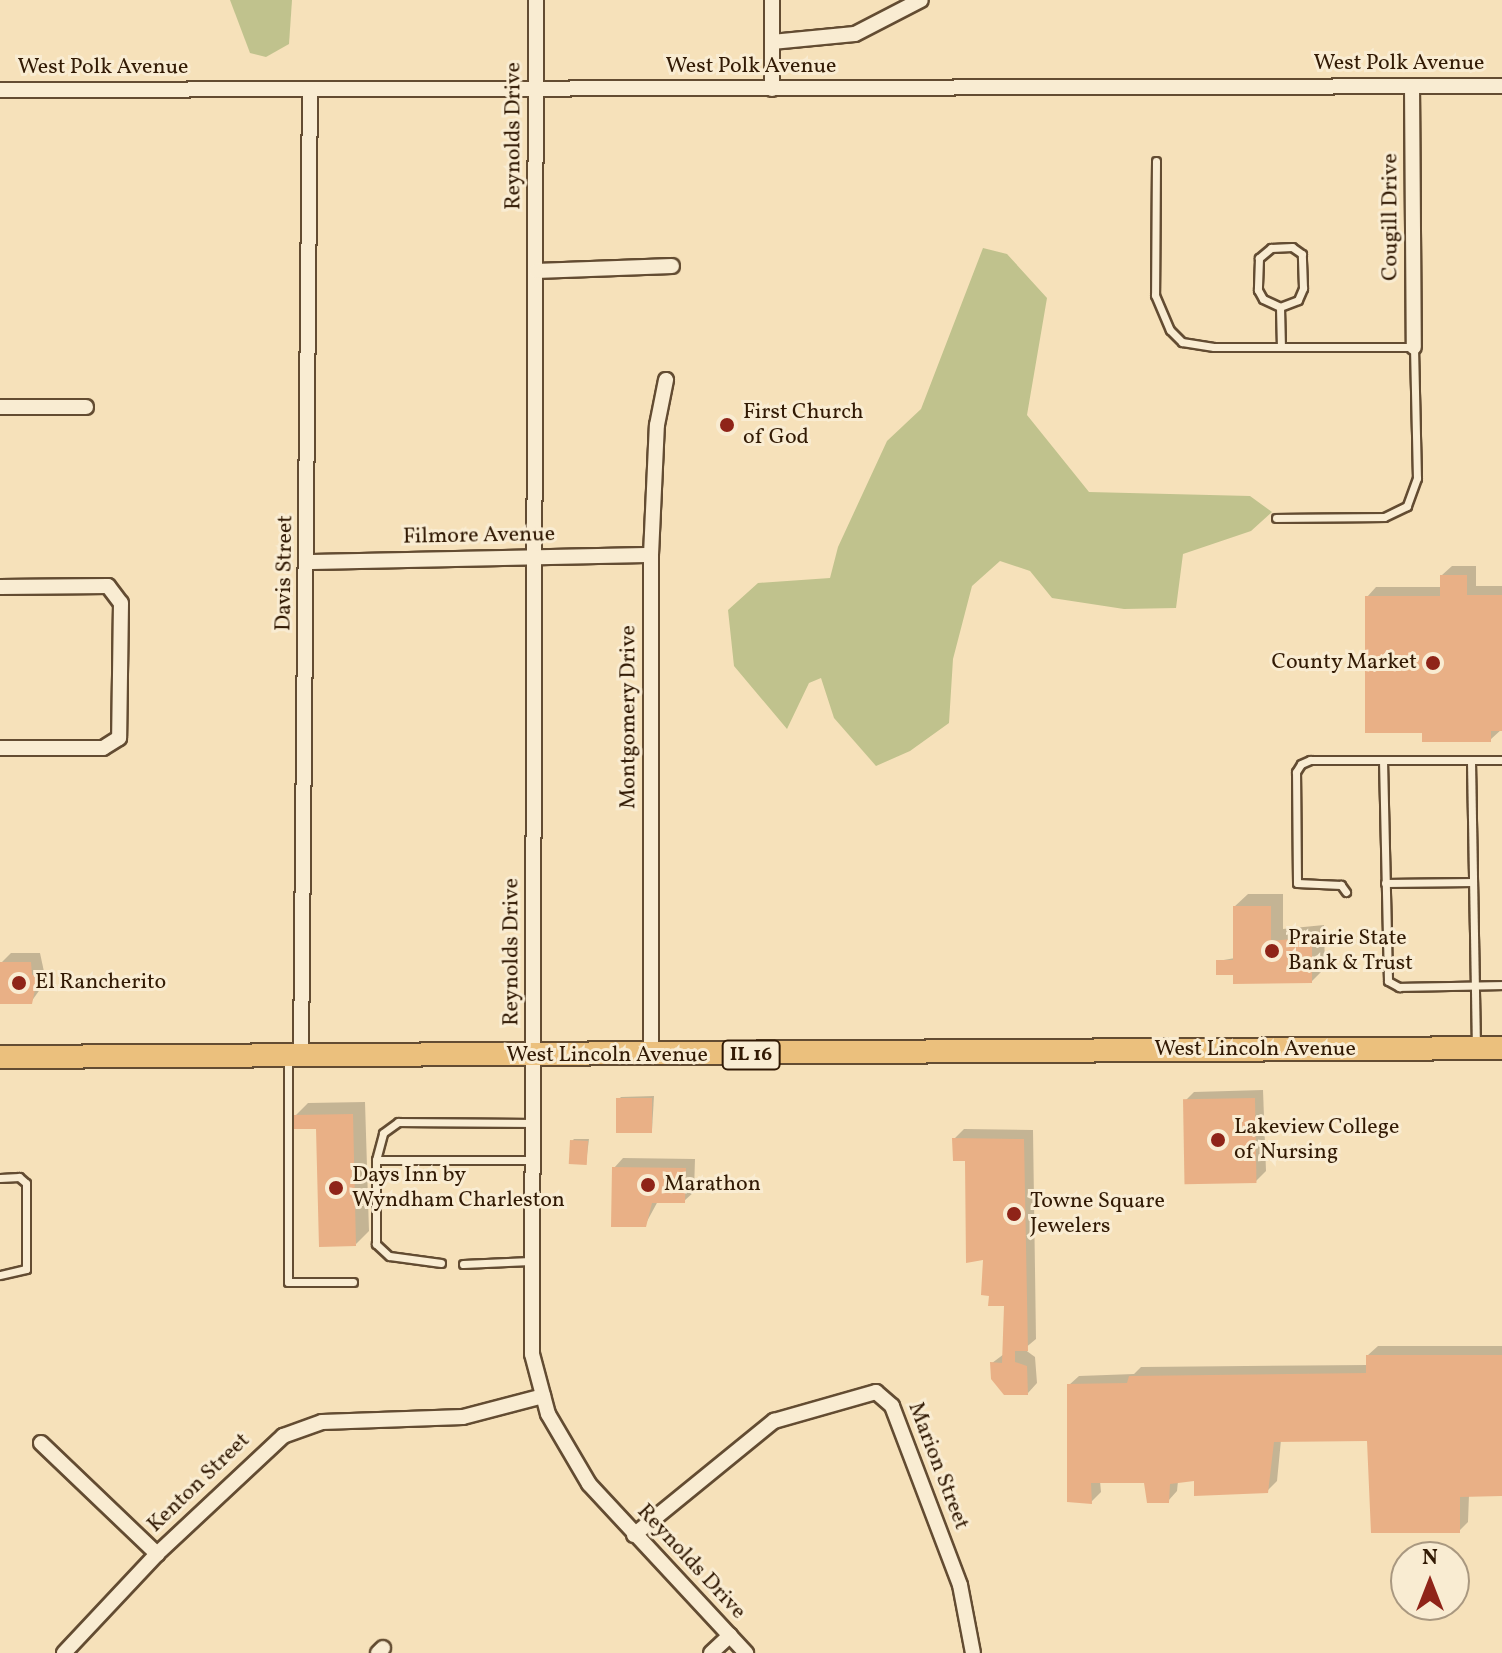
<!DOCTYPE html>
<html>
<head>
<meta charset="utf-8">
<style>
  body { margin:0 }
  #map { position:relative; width:1502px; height:1653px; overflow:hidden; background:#f6e1ba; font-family:Vollkorn,serif }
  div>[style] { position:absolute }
  .green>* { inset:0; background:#c0c28d }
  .shadow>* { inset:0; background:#0003 }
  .building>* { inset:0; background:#e9b086; transform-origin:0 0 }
  .roads { filter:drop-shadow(2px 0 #634c32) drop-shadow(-2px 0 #634c32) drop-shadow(0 2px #634c32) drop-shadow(0 -2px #634c32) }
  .service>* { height:7px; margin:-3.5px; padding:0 3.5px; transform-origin:3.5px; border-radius:3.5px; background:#f9ecd2 }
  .minor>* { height:14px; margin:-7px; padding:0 7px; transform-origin:7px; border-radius:7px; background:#f9ecd2 }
  .primary>* { height:22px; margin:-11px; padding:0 11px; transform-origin:11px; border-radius:11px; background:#ebc07d }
  .dots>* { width:22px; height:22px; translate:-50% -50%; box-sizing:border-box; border:4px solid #f9ecd2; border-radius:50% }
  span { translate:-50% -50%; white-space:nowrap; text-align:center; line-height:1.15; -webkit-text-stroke:6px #f9ecd2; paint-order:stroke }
  .shield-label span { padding:2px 6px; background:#f9ecd2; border:2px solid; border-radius:6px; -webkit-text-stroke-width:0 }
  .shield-label { font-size:20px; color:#321a04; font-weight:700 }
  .street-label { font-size:22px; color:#321a04 }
  .poi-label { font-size:22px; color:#321a04 }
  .left { translate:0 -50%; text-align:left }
  .right { translate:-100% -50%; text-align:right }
  .north { position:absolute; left:1390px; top:1541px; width:80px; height:80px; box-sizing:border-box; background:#f9ecd2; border:2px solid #a99880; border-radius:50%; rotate:0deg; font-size:22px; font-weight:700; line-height:32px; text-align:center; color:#321a04 }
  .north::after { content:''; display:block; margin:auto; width:28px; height:36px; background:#8f2418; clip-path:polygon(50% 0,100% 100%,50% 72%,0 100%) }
</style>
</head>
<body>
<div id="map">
  <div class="green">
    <i style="clip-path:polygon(230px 0,292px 0,289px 44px,266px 57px,250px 53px)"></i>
    <i style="clip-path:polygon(983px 248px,1007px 254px,1047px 298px,1027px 415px,1089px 492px,1250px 496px,1272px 512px,1251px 531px,1183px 554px,1176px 608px,1124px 609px,1052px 598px,1030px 571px,1000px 561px,972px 586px,953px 659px,949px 723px,910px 751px,876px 766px,834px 718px,821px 678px,809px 683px,787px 729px,734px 666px,728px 610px,758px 583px,830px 578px,838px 547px,887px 441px,921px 409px)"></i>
  </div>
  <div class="shadow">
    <i style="clip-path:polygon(1452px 566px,1476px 566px,1476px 586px,1502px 586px,1502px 729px,1490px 740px,1424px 731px,1367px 597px,1376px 587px,1442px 587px,1442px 575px)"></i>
    <i style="clip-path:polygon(1248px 894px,1283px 894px,1283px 929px,1324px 925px,1325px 968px,1312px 981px,1235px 973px,1218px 961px,1235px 958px,1234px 907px)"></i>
    <i style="clip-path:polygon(11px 953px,40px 953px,46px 981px,31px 1002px,1px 963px)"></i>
    <i style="clip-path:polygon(1263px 1090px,1266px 1171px,1256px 1181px,1185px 1101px,1194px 1092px)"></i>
    <i style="clip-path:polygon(654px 1096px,652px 1130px,619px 1099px,621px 1097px)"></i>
    <i style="clip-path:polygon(365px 1102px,369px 1231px,356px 1244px,318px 1127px,295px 1116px,308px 1103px)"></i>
    <i style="clip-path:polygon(964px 1129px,1033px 1130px,1036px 1339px,1024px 1349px,1035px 1357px,1037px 1383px,1028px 1393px,992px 1363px,1004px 1354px,1006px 1304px,985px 1258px,967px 1159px,954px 1139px)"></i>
    <i style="clip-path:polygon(574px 1139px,589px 1139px,586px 1163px,572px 1141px)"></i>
    <i style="clip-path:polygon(623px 1158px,695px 1159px,694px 1192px,684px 1201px,658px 1201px,645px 1225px,614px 1168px)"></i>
    <i style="clip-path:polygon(1378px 1346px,1502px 1346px,1502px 1494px,1469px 1495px,1468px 1522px,1459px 1531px,1368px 1439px,1281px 1440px,1277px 1481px,1267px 1491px,1196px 1478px,1178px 1481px,1177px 1491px,1168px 1501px,1145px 1481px,1100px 1481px,1101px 1492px,1091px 1502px,1069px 1385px,1079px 1376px,1134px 1374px,1141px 1367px,1368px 1365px,1368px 1355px)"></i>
  </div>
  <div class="building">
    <i style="clip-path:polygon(1440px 575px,1467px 575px,1467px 595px,1502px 595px,1502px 731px,1491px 731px,1491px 742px,1422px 742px,1422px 733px,1365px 733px,1365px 596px,1440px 596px)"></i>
    <i style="clip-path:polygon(1233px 906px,1271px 906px,1271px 941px,1312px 937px,1312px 983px,1233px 984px,1233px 975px,1216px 975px,1216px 960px,1233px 960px)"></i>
    <i style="clip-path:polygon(0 962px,31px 962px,32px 975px,38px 975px,32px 1004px,0 1004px)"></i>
    <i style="left:616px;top:1098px;width:36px;height:35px"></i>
    <i style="left:1255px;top:1098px;width:85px;height:72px;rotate:89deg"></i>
    <i style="clip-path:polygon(353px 1114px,356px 1246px,319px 1247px,316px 1129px,294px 1129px,293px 1115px)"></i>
    <i style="clip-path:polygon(952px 1138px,1024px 1139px,1028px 1351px,1015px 1351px,1015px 1362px,1027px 1366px,1028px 1395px,1004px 1395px,991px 1379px,990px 1362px,1002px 1363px,1004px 1306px,988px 1306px,989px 1296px,981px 1295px,983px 1260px,966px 1263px,965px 1161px,953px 1161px)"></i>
    <i style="left:570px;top:1140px;width:18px;height:24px;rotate:3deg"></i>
    <i style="clip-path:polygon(612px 1167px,686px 1168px,685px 1203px,652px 1203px,646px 1227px,611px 1227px)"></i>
    <i style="clip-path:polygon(1366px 1355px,1502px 1355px,1502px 1496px,1460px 1497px,1460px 1533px,1371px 1533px,1367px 1441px,1274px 1442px,1268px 1493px,1194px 1496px,1194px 1481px,1170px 1484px,1169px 1503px,1147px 1503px,1144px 1483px,1091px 1483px,1092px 1504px,1067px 1502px,1067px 1384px,1127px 1383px,1129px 1376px,1366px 1373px)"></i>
  </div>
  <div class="roads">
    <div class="service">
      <i style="left:1156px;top:161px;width:134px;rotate:90.4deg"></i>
      <i style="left:1155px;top:295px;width:38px;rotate:67deg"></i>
      <i style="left:1170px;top:330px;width:17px;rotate:45deg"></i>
      <i style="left:1182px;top:342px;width:32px;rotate:9deg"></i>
      <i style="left:1214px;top:347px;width:200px"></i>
      <i style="left:1414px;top:347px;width:131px;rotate:88.7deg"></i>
      <i style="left:1417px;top:478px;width:30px;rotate:110deg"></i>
      <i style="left:1407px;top:506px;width:25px;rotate:154deg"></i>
      <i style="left:1384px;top:517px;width:108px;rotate:179.5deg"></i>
      <i style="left:1280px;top:307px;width:19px;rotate:-21deg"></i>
      <i style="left:1298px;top:300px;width:13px;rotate:-67deg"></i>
      <i style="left:1303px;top:288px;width:34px;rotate:-92deg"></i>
      <i style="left:1302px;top:254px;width:12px;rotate:-145deg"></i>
      <i style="left:1292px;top:247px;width:21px;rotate:177deg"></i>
      <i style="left:1271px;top:248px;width:16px;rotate:140deg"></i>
      <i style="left:1259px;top:258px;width:32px;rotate:92deg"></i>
      <i style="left:1258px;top:290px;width:10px;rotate:61deg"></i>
      <i style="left:1263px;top:299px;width:19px;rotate:25deg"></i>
      <i style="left:1280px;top:307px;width:40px;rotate:88.6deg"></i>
      <i style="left:1383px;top:760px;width:221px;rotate:88.7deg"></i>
      <i style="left:1388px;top:981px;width:13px;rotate:29deg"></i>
      <i style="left:1399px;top:987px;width:103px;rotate:-1.1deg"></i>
      <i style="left:1471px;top:762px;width:284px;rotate:89deg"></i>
      <i style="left:1385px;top:883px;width:88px;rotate:-0.7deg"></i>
      <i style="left:1346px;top:892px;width:9px;rotate:-126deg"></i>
      <i style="left:1341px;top:885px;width:44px;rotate:-177.4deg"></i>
      <i style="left:1297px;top:883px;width:111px;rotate:-90.5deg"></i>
      <i style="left:1296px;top:772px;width:9px;rotate:-58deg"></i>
      <i style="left:1301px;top:764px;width:10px;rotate:-24deg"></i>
      <i style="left:1310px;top:760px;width:192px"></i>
      <i style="left:288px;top:1058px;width:224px;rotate:90deg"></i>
      <i style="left:288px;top:1282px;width:65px"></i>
      <i style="left:376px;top:1160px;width:156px"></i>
      <i style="left:0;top:1178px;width:19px;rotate:-3deg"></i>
      <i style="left:19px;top:1177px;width:9px;rotate:41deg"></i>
      <i style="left:26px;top:1183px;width:86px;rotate:90deg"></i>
      <i style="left:26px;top:1269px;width:27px;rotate:167deg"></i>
      <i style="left:441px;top:1263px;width:52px;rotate:-172.3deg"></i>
      <i style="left:389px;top:1256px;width:18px;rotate:-137deg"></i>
      <i style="left:376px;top:1244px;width:84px;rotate:-90deg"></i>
      <i style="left:376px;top:1160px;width:28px;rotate:-75deg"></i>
      <i style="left:383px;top:1133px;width:19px;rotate:-36deg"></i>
      <i style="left:398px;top:1122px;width:134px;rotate:0.4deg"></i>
      <i style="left:463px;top:1264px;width:67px;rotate:-2.6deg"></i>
    </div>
    <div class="minor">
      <i style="left:536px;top:0;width:1354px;rotate:90.17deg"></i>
      <i style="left:532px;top:1354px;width:62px;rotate:75.1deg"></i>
      <i style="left:548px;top:1414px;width:81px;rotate:59.6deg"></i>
      <i style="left:589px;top:1484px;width:231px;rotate:47.1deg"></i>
      <i style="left:772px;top:42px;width:83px;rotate:-5.5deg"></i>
      <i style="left:855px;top:34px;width:74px;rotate:-27.3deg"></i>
      <i style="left:1412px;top:86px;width:261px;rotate:89.6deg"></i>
      <i style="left:772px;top:89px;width:89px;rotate:-90deg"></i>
      <i style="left:0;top:90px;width:1502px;rotate:-0.15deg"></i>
      <i style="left:536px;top:271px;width:136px;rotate:-2.1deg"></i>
      <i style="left:0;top:407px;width:86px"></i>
      <i style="left:307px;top:562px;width:344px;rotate:-1.2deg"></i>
      <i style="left:0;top:587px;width:108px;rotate:-0.5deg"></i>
      <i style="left:108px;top:586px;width:21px;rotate:53deg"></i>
      <i style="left:121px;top:603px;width:135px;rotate:90.8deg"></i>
      <i style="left:119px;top:738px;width:19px;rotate:148deg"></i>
      <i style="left:103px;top:748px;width:103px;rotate:180deg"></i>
      <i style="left:651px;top:1055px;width:500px;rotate:-90deg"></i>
      <i style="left:651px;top:555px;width:130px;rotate:-87.4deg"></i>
      <i style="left:657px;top:425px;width:46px;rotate:-78.7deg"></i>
      <i style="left:301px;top:1057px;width:967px;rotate:-89.47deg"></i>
      <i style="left:41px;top:1443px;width:161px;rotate:43.7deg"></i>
      <i style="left:634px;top:1535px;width:181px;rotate:-39.2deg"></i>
      <i style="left:774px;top:1421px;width:106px;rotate:-15.9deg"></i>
      <i style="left:876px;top:1392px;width:21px;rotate:41deg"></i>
      <i style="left:892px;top:1406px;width:191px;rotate:69.2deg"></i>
      <i style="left:960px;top:1585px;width:69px;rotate:79.2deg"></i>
      <i style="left:64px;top:1653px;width:136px;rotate:-46.8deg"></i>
      <i style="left:157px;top:1554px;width:173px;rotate:-43.1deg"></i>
      <i style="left:283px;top:1436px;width:41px;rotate:-19.7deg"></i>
      <i style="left:322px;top:1422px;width:141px;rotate:-2deg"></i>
      <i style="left:463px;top:1417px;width:83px;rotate:-14.7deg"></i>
      <i style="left:378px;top:1653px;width:7px;rotate:-45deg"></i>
      <i style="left:711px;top:1653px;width:26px;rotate:-43deg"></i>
    </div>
    <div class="primary">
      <i style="left:0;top:1057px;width:1502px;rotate:-0.34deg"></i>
    </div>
  </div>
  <div class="dots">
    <i style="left:727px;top:425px;background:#8f2418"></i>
    <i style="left:1433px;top:663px;background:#8f2418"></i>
    <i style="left:1272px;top:951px;background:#8f2418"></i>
    <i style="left:19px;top:983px;background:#8f2418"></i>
    <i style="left:1218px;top:1140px;background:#8f2418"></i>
    <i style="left:648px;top:1185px;background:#8f2418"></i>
    <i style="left:336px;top:1188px;background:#8f2418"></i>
    <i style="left:1014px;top:1214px;background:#8f2418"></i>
  </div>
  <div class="shield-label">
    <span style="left:751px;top:1055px">IL 16</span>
  </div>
  <div class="street-label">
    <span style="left:1399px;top:64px">West Polk Avenue</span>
    <span style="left:751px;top:67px">West Polk Avenue</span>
    <span style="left:103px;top:68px">West Polk Avenue</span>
    <span style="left:514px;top:136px;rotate:-90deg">Reynolds Drive</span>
    <span style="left:1391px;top:217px;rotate:-90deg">Cougill Drive</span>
    <span style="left:479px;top:536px;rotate:-1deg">Filmore Avenue</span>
    <span style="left:285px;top:573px;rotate:-89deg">Davis Street</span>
    <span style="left:629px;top:717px;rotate:-90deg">Montgomery Drive</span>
    <span style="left:512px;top:952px;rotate:-90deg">Reynolds Drive</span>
    <span style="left:1255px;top:1050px">West Lincoln Avenue</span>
    <span style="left:607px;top:1056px">West Lincoln Avenue</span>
    <span style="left:938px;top:1466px;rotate:69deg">Marion Street</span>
    <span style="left:199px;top:1483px;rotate:-44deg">Kenton Street</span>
    <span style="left:691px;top:1562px;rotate:47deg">Reynolds Drive</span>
  </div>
  <div class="poi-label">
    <span class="left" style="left:743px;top:425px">First Church<br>of God</span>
    <span class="right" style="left:1417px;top:663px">County Market</span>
    <span class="left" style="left:1288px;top:951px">Prairie State<br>Bank &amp; Trust</span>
    <span class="left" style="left:35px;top:983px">El Rancherito</span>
    <span class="left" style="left:1234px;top:1140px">Lakeview College<br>of Nursing</span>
    <span class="left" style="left:352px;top:1188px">Days Inn by<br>Wyndham Charleston</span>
    <span class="left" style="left:664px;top:1185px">Marathon</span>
    <span class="left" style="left:1030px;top:1214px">Towne Square<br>Jewelers</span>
  </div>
  <div class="north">N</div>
</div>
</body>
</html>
